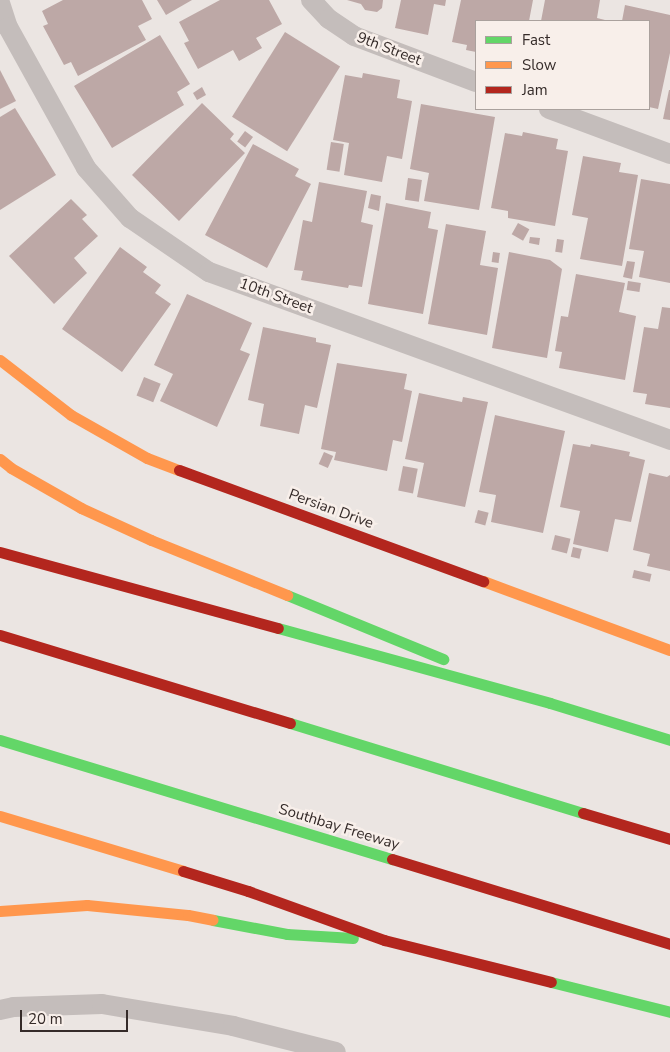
<!DOCTYPE html>
<html>
<head>
<meta charset="utf-8">
<style>
  body { margin:0 }
  #map { position:relative; width:670px; height:1052px; overflow:hidden; background:#ebe5e2; font-family:"Nunito Sans",sans-serif }
  div>[style] { position:absolute }
  .building>* { inset:0; background:#bda8a6; transform-origin:0 0 }
  .lane>* { height:20px; margin:-10px; padding:0 10px; transform-origin:10px; border-radius:10px; background:#c4bdbb }
  .fast>* { height:11px; margin:-5.5px; padding:0 5.5px; transform-origin:5.5px; border-radius:5.5px; background:#63d668 }
  .slow>* { height:11px; margin:-5.5px; padding:0 5.5px; transform-origin:5.5px; border-radius:5.5px; background:#ff974d }
  .jam>* { height:11px; margin:-5.5px; padding:0 5.5px; transform-origin:5.5px; border-radius:5.5px; background:#b3261e }
  span { translate:-50% -50%; white-space:nowrap; text-align:center; line-height:1.15; -webkit-text-stroke:5px #f8efea; paint-order:stroke }
  .street-label { font-size:15px; color:#352b29 }
  .legend { position:absolute; left:475px; top:20px; width:175px; height:90px; box-sizing:border-box; background:#f8efea; border:1px solid #aaa19d; margin:0; padding:6px 9px; list-style:none; font-size:15px; color:#352b29 }
  .legend li { display:flex; align-items:center; gap:10px; height:25px }
  .legend b { width:25px; border:1px solid #aaa19d }
  .scale { position:absolute; left:20px; top:1010px; width:108px; height:22px; box-sizing:border-box; border:2px solid #352b29; border-top:0; padding-left:6px; font-size:15px; line-height:18px; white-space:nowrap; color:#352b29; -webkit-text-stroke:4px #f8efea; paint-order:stroke }
</style>
</head>
<body>
<div id="map">
  <div class="building">
    <i style="clip-path:polygon(63px 0,142px 0,152px 19px,138px 26px,146px 40px,78px 76px,71px 62px,64px 65px,43px 26px,48px 24px,42px 11px)"></i>
    <i style="clip-path:polygon(157px 0,192px 0,166px 15px)"></i>
    <i style="clip-path:polygon(220px 0,269px 0,282px 24px,256px 38px,262px 48px,239px 61px,233px 50px,198px 69px,184px 43px,189px 41px,179px 22px)"></i>
    <i style="clip-path:polygon(347px 0,383px 0,382px 8px,377px 12px,365px 10px,361px 4px)"></i>
    <i style="clip-path:polygon(401px 0,446px 0,445px 6px,434px 4px,428px 35px,395px 28px)"></i>
    <i style="clip-path:polygon(461px 0,533px 0,529px 21px,476px 21px,476px 52px,466px 50px,467px 45px,452px 42px)"></i>
    <i style="clip-path:polygon(545px 0,600px 0,597px 18px,609px 21px,541px 21px)"></i>
    <i style="clip-path:polygon(625px 5px,670px 15px,670px 53px,658px 109px,649px 107px,649px 21px,622px 21px)"></i>
    <i style="left:285px;top:32px;width:65px;height:100px;rotate:32deg"></i>
    <i style="clip-path:polygon(160px 35px,190px 84px,177px 92px,184px 105px,112px 148px,74px 86px)"></i>
    <i style="clip-path:polygon(0 70px,16px 101px,0 109px)"></i>
    <i style="clip-path:polygon(363px 73px,400px 80px,397px 98px,412px 101px,402px 159px,387px 156px,382px 182px,344px 175px,349px 143px,333px 140px,345px 75px,362px 78px)"></i>
    <i style="clip-path:polygon(202px 87px,206px 95px,197px 100px,193px 93px)"></i>
    <i style="clip-path:polygon(669px 90px,670px 90px,670px 120px,663px 119px)"></i>
    <i style="clip-path:polygon(202px 103px,234px 134px,230px 139px,245px 153px,179px 221px,132px 175px)"></i>
    <i style="clip-path:polygon(421px 104px,495px 117px,479px 210px,424px 201px,429px 173px,410px 169px)"></i>
    <i style="clip-path:polygon(15px 108px,56px 175px,0 210px,0 117px)"></i>
    <i style="left:245px;top:131px;width:10px;height:13px;rotate:37deg"></i>
    <i style="clip-path:polygon(523px 132px,558px 139px,556px 149px,568px 151px,555px 226px,508px 218px,508px 211px,491px 208px,505px 133px,522px 136px)"></i>
    <i style="left:331px;top:142px;width:13px;height:28px;rotate:9deg"></i>
    <i style="clip-path:polygon(253px 144px,299px 169px,295px 176px,311px 184px,267px 268px,205px 235px)"></i>
    <i style="clip-path:polygon(583px 156px,621px 163px,619px 172px,638px 175px,622px 266px,580px 259px,588px 218px,572px 215px)"></i>
    <i style="left:408px;top:178px;width:14px;height:22px;rotate:8deg"></i>
    <i style="clip-path:polygon(641px 179px,670px 184px,670px 283px,639px 277px,644px 251px,629px 249px)"></i>
    <i style="clip-path:polygon(319px 182px,367px 191px,361px 222px,373px 225px,362px 287px,349px 285px,348px 288px,301px 280px,303px 271px,294px 270px,303px 220px,312px 222px)"></i>
    <i style="clip-path:polygon(371px 194px,381px 196px,379px 211px,368px 208px)"></i>
    <i style="clip-path:polygon(71px 199px,87px 215px,82px 219px,98px 236px,74px 258px,87px 273px,54px 304px,9px 256px)"></i>
    <i style="clip-path:polygon(386px 203px,431px 212px,428px 228px,438px 230px,423px 314px,368px 304px)"></i>
    <i style="left:518px;top:223px;width:13px;height:13px;rotate:29deg"></i>
    <i style="clip-path:polygon(446px 224px,486px 231px,480px 265px,498px 268px,487px 335px,428px 324px)"></i>
    <i style="clip-path:polygon(530px 237px,540px 238px,539px 245px,529px 243px)"></i>
    <i style="left:557px;top:239px;width:7px;height:13px;rotate:8deg"></i>
    <i style="clip-path:polygon(120px 247px,147px 267px,143px 272px,161px 285px,155px 293px,171px 304px,122px 372px,62px 329px)"></i>
    <i style="left:493px;top:252px;width:7px;height:10px;rotate:8deg"></i>
    <i style="clip-path:polygon(509px 252px,550px 260px,562px 269px,547px 358px,492px 348px)"></i>
    <i style="clip-path:polygon(627px 261px,635px 262px,632px 279px,623px 277px)"></i>
    <i style="clip-path:polygon(576px 274px,625px 283px,619px 312px,636px 316px,625px 380px,559px 368px,562px 352px,555px 351px,561px 316px,568px 317px)"></i>
    <i style="left:628px;top:281px;width:13px;height:9px;rotate:9deg"></i>
    <i style="clip-path:polygon(187px 294px,252px 323px,240px 350px,250px 354px,217px 427px,160px 401px,173px 374px,154px 365px)"></i>
    <i style="clip-path:polygon(662px 307px,670px 308px,670px 408px,645px 404px,647px 394px,633px 392px,644px 327px,658px 329px)"></i>
    <i style="clip-path:polygon(263px 327px,316px 338px,316px 342px,331px 345px,317px 408px,305px 405px,299px 434px,260px 426px,264px 404px,248px 400px)"></i>
    <i style="clip-path:polygon(337px 363px,407px 374px,404px 389px,412px 391px,402px 442px,393px 440px,387px 471px,334px 460px,336px 452px,321px 449px)"></i>
    <i style="left:144px;top:377px;width:18px;height:20px;rotate:22deg"></i>
    <i style="clip-path:polygon(419px 393px,462px 402px,463px 397px,488px 402px,465px 507px,417px 497px,424px 463px,405px 459px)"></i>
    <i style="clip-path:polygon(495px 415px,565px 431px,543px 533px,491px 522px,496px 495px,479px 492px)"></i>
    <i style="clip-path:polygon(573px 444px,590px 447px,591px 444px,630px 452px,629px 456px,645px 460px,631px 522px,615px 519px,608px 552px,573px 544px,580px 511px,560px 507px)"></i>
    <i style="left:324px;top:452px;width:10px;height:13px;rotate:24deg"></i>
    <i style="left:403px;top:466px;width:15px;height:25px;rotate:11deg"></i>
    <i style="clip-path:polygon(649px 473px,667px 477px,670px 475px,670px 571px,647px 566px,650px 554px,633px 550px)"></i>
    <i style="left:478px;top:510px;width:11px;height:13px;rotate:15deg"></i>
    <i style="left:555px;top:535px;width:16px;height:15px;rotate:14deg"></i>
    <i style="left:573px;top:547px;width:9px;height:10px;rotate:13deg"></i>
    <i style="left:634px;top:570px;width:18px;height:8px;rotate:13deg"></i>
  </div>
  <div class="lane">
    <i style="left:311px;top:0;width:26px;rotate:47deg"></i>
    <i style="left:329px;top:19px;width:30px;rotate:34deg"></i>
    <i style="left:354px;top:36px;width:130px;rotate:20.7deg"></i>
    <i style="left:0;top:3px;width:25px;rotate:72deg"></i>
    <i style="left:8px;top:27px;width:161px;rotate:61deg"></i>
    <i style="left:86px;top:168px;width:67px;rotate:48.7deg"></i>
    <i style="left:130px;top:218px;width:96px;rotate:34.4deg"></i>
    <i style="left:209px;top:272px;width:491px;rotate:20deg"></i>
    <i style="left:549px;top:109px;width:129px;rotate:20.4deg"></i>
    <i style="left:0;top:1010px;width:14px;rotate:-12deg"></i>
    <i style="left:14px;top:1007px;width:88px;rotate:-2deg"></i>
    <i style="left:102px;top:1004px;width:133px;rotate:9.5deg"></i>
    <i style="left:233px;top:1026px;width:106px;rotate:14.2deg"></i>
  </div>
  <div class="fast">
    <i style="left:287px;top:595px;width:169px;rotate:22.3deg"></i>
    <i style="left:278px;top:628px;width:282px;rotate:15.4deg"></i>
    <i style="left:550px;top:703px;width:126px;rotate:17.1deg"></i>
    <i style="left:290px;top:723px;width:307px;rotate:17.1deg"></i>
    <i style="left:0;top:740px;width:410px;rotate:16.9deg"></i>
    <i style="left:213px;top:920px;width:75px;rotate:10.7deg"></i>
    <i style="left:287px;top:934px;width:66px;rotate:3.5deg"></i>
    <i style="left:551px;top:982px;width:123px;rotate:14.1deg"></i>
  </div>
  <div class="slow">
    <i style="left:0;top:360px;width:90px;rotate:37.8deg"></i>
    <i style="left:71px;top:415px;width:87px;rotate:29.5deg"></i>
    <i style="left:147px;top:458px;width:34px;rotate:21deg"></i>
    <i style="left:0;top:459px;width:14px;rotate:39deg"></i>
    <i style="left:11px;top:468px;width:81px;rotate:29.7deg"></i>
    <i style="left:81px;top:508px;width:77px;rotate:24.6deg"></i>
    <i style="left:151px;top:540px;width:147px;rotate:22deg"></i>
    <i style="left:483px;top:581px;width:199px;rotate:20.3deg"></i>
    <i style="left:0;top:816px;width:191px;rotate:16.7deg"></i>
    <i style="left:0;top:911px;width:87px;rotate:-3.9deg"></i>
    <i style="left:87px;top:905px;width:101px;rotate:5.7deg"></i>
    <i style="left:188px;top:915px;width:25px;rotate:11deg"></i>
  </div>
  <div class="jam">
    <i style="left:179px;top:470px;width:324px;rotate:20.1deg"></i>
    <i style="left:0;top:552px;width:288px;rotate:15.3deg"></i>
    <i style="left:0;top:635px;width:303px;rotate:16.9deg"></i>
    <i style="left:583px;top:813px;width:91px;rotate:16.6deg"></i>
    <i style="left:392px;top:859px;width:291px;rotate:17deg"></i>
    <i style="left:183px;top:871px;width:68px;rotate:17.1deg"></i>
    <i style="left:248px;top:891px;width:145px;rotate:19.8deg"></i>
    <i style="left:384px;top:940px;width:172px;rotate:14.1deg"></i>
  </div>
  <div class="street-label">
    <span style="left:389px;top:49px;rotate:21deg">9th Street</span>
    <span style="left:276px;top:296px;rotate:20deg">10th Street</span>
    <span style="left:331px;top:509px;rotate:20deg">Persian Drive</span>
    <span style="left:339px;top:827px;rotate:17deg">Southbay Freeway</span>
  </div>
  <ul class="legend">
  <li><b style="height:6px;background:#63d668"></b>Fast</li>
  <li><b style="height:6px;background:#ff974d"></b>Slow</li>
  <li><b style="height:6px;background:#b3261e"></b>Jam</li>
  </ul>
  <div class="scale">20 m</div>
</div>
</body>
</html>
